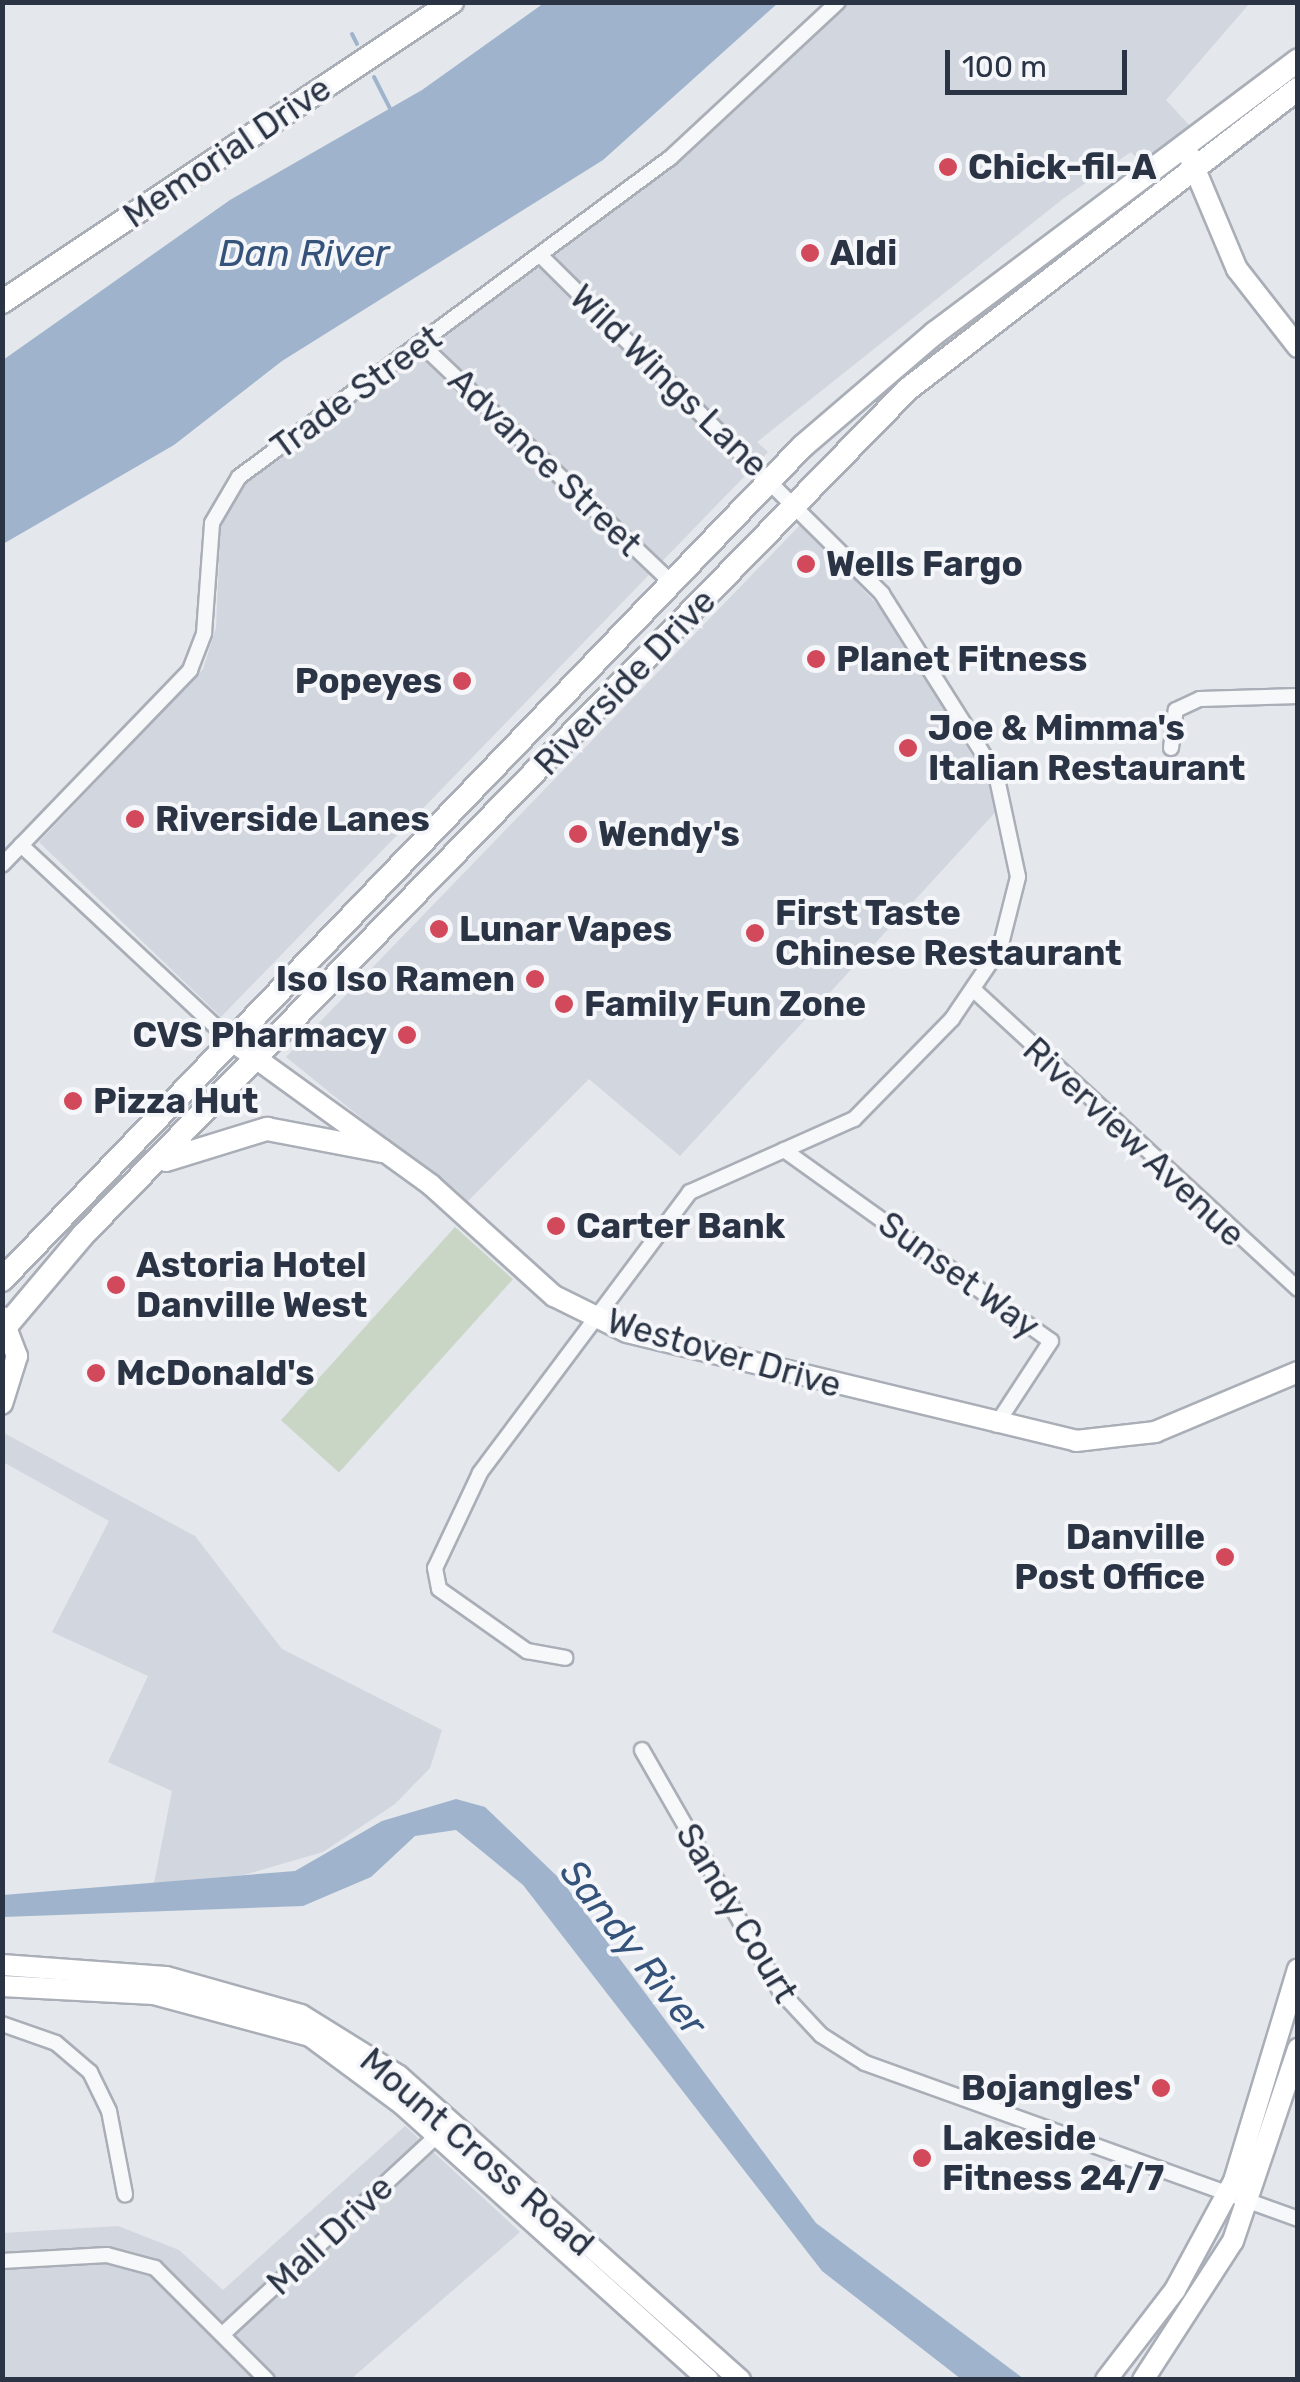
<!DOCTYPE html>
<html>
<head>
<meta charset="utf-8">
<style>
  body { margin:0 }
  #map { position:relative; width:1300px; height:2382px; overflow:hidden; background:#e4e7ec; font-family:Rubik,sans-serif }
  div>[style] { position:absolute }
  .built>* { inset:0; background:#d2d6de }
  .green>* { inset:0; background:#c9d6c5; transform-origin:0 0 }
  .water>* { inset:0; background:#9fb4cc }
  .stream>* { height:4px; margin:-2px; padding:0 2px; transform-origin:2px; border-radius:2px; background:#9fb4cc }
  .roads { filter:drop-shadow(2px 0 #a9aeb7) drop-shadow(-2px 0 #a9aeb7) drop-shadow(0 2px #a9aeb7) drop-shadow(0 -2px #a9aeb7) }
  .street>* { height:14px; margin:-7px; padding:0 7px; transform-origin:7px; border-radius:7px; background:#f7f8fa }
  .secondary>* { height:20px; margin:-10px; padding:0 10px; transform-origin:10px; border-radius:10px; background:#fff }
  .primary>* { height:22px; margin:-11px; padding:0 11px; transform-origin:11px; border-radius:11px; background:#fff }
  .dots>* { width:28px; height:28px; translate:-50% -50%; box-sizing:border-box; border:5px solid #f4f6f9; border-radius:50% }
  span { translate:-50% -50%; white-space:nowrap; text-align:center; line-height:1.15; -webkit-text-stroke:8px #f4f6f9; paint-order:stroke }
  .street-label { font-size:35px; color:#2b3445 }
  .poi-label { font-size:35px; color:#2b3445; font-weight:700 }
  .left { translate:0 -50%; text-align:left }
  .right { translate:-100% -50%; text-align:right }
  .water-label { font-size:38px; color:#34527a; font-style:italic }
  .frame { position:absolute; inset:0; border:5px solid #2b3445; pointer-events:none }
  .scale { position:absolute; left:945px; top:50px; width:182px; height:45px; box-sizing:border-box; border:5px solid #2b3445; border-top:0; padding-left:12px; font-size:30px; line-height:35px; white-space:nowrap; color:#2b3445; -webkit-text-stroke:8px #f4f6f9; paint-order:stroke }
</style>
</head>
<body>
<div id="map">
  <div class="built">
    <i style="clip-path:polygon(847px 3px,1250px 3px,1166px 100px,1191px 127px,1144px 167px,1131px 152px,1064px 198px,757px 442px,768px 452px,221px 1017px,39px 842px,203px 669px,216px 628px,221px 517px,246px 482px,312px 428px,705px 138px)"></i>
    <i style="clip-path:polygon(802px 523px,884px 612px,1002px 805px,680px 1156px,589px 1079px,466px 1203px,286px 1057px)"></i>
    <i style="clip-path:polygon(2px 1432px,195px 1536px,282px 1649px,442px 1730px,430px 1768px,395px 1804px,323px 1852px,244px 1875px,154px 1883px,172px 1791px,108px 1762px,148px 1676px,52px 1632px,109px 1521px,3px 1462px)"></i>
    <i style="clip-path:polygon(405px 2126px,520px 2232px,351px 2379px,3px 2380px,3px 2233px,118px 2226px,179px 2250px,223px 2290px)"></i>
  </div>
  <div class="green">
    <i style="left:455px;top:1227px;width:78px;height:260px;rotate:42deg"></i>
  </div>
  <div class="water">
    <i style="clip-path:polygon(544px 3px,778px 3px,603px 160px,282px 361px,174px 445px,3px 544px,3px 360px,230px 200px,422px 90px)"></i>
    <i style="clip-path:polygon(456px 1799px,485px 1807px,562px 1881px,816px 2223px,1024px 2379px,961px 2379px,822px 2271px,523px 1885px,456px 1830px,415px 1836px,371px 1877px,303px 1906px,3px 1917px,3px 1895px,295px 1871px,382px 1821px)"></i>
  </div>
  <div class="stream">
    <i style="left:352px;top:34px;width:11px;rotate:63deg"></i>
    <i style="left:374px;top:77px;width:36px;rotate:63deg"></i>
  </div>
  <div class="roads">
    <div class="street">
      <i style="left:542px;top:257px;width:479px;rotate:44.7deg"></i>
      <i style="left:882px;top:594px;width:213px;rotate:57.7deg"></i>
      <i style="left:996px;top:774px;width:105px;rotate:77.9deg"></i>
      <i style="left:1018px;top:877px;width:73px;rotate:104.2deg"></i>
      <i style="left:1000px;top:948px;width:86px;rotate:124.1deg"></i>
      <i style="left:952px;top:1019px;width:140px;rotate:134.4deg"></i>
      <i style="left:854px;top:1119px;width:180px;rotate:156deg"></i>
      <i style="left:690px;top:1192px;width:351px;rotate:126.8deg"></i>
      <i style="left:480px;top:1473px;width:105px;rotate:115.3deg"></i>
      <i style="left:435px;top:1568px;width:21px;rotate:79deg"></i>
      <i style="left:439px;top:1589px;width:108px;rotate:35.2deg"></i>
      <i style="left:527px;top:1651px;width:39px;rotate:10deg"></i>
      <i style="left:422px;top:345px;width:341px;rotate:43.6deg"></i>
      <i style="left:1171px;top:748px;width:38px;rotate:-83deg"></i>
      <i style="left:1176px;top:710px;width:26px;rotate:-25deg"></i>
      <i style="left:1200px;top:699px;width:98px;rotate:-1.8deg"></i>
      <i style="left:21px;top:845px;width:283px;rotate:43deg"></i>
      <i style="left:2px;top:865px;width:271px;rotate:-46deg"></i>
      <i style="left:190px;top:670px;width:40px;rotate:-69deg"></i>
      <i style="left:204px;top:633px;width:110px;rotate:-85.8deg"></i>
      <i style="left:212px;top:523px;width:53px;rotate:-59.6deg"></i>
      <i style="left:239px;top:477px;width:536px;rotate:-36.51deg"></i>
      <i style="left:670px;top:158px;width:229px;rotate:-42.9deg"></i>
      <i style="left:975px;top:991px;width:439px;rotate:42.7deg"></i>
      <i style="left:784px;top:1150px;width:328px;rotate:35.6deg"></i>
      <i style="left:1051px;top:1341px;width:100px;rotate:123.2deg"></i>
      <i style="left:642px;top:1750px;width:278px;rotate:60.2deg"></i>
      <i style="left:780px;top:1991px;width:60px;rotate:47deg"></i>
      <i style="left:821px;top:2035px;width:52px;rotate:32.5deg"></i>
      <i style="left:865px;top:2063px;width:460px;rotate:19.8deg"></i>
      <i style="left:2px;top:2024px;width:57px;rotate:19.4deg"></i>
      <i style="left:56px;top:2043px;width:45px;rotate:40.5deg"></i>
      <i style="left:90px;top:2072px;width:43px;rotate:64deg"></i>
      <i style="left:109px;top:2111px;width:85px;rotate:79.1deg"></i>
      <i style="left:2px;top:2261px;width:105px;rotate:-3.3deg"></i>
      <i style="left:107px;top:2255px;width:50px;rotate:15.2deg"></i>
      <i style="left:155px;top:2268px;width:158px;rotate:45deg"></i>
      <i style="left:224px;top:2333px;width:290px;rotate:-42.8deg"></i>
    </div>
    <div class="secondary">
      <i style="left:1189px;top:155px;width:124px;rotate:67.2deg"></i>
      <i style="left:1237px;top:269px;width:99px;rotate:52deg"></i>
      <i style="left:228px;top:1038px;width:251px;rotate:35.9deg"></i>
      <i style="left:431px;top:1185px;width:166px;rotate:42.1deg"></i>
      <i style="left:554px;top:1296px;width:81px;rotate:26.3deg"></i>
      <i style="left:627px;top:1332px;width:462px;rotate:13.6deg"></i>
      <i style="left:1076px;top:1441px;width:80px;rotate:-6.5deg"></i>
      <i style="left:1155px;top:1432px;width:155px;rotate:-22.8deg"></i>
      <i style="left:2px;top:1317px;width:42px;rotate:69deg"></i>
      <i style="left:17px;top:1356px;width:50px;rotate:107.4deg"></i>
      <i style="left:2px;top:1965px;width:164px;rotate:4.2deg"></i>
      <i style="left:166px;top:1977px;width:140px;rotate:15.7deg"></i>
      <i style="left:301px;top:2015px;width:115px;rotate:31.9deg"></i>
      <i style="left:399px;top:2076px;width:457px;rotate:41.7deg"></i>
      <i style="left:2px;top:1986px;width:152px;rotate:3deg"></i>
      <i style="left:154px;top:1994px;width:162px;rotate:15.1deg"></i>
      <i style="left:310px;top:2036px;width:114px;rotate:36.5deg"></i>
      <i style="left:402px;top:2104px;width:412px;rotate:42deg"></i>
      <i style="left:1106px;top:2380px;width:113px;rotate:-52.5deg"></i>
      <i style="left:1175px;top:2290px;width:124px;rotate:-61.6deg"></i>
      <i style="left:1234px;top:2181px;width:221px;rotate:-73.2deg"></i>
      <i style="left:1143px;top:2380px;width:166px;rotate:-57.1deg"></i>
      <i style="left:1233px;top:2241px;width:203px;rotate:-71.3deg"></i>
    </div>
    <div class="primary">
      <i style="left:2px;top:302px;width:541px;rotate:-33.69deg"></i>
      <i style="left:166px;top:1160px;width:106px;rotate:-17.1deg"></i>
      <i style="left:267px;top:1129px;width:117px;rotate:10.8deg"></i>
      <i style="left:2px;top:1280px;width:1156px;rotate:-46.16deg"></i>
      <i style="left:803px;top:446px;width:174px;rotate:-40.6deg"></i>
      <i style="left:935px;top:333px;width:454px;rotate:-36.9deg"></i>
      <i style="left:2px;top:1331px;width:126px;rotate:-49.8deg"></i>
      <i style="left:83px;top:1235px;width:1182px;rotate:-45.72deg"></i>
      <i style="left:908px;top:389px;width:492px;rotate:-37.6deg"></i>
    </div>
  </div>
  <div class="dots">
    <i style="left:948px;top:167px;background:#d1495b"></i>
    <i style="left:810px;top:253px;background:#d1495b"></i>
    <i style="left:806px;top:564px;background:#d1495b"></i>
    <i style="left:816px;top:659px;background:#d1495b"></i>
    <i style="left:462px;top:681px;background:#d1495b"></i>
    <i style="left:908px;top:748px;background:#d1495b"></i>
    <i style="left:135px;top:819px;background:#d1495b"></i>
    <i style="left:578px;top:834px;background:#d1495b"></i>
    <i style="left:439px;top:929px;background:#d1495b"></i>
    <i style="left:755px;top:933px;background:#d1495b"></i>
    <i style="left:535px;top:979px;background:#d1495b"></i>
    <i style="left:564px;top:1004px;background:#d1495b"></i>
    <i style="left:407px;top:1035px;background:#d1495b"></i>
    <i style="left:73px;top:1101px;background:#d1495b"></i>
    <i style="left:556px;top:1226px;background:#d1495b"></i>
    <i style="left:116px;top:1285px;background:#d1495b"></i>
    <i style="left:96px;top:1373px;background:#d1495b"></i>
    <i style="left:1225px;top:1557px;background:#d1495b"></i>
    <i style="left:1161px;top:2088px;background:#d1495b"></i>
    <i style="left:922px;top:2158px;background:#d1495b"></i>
  </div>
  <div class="street-label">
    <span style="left:227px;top:152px;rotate:-34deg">Memorial Drive</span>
    <span style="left:669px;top:381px;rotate:44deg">Wild Wings Lane</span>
    <span style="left:356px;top:392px;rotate:-36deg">Trade Street</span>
    <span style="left:545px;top:462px;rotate:44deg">Advance Street</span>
    <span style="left:625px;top:682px;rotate:-46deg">Riverside Drive</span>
    <span style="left:1134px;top:1142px;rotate:43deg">Riverview Avenue</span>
    <span style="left:959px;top:1275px;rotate:36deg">Sunset Way</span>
    <span style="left:724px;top:1353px;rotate:16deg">Westover Drive</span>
    <span style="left:737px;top:1913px;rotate:59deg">Sandy Court</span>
    <span style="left:477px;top:2152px;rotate:41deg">Mount Cross Road</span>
    <span style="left:330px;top:2235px;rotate:-43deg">Mall Drive</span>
  </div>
  <div class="poi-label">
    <span class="left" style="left:968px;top:167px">Chick-fil-A</span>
    <span class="left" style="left:830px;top:253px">Aldi</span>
    <span class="left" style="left:826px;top:564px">Wells Fargo</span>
    <span class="left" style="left:836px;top:659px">Planet Fitness</span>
    <span class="right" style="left:442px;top:681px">Popeyes</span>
    <span class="left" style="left:928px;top:748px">Joe &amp; Mimma's<br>Italian Restaurant</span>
    <span class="left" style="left:155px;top:819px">Riverside Lanes</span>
    <span class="left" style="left:598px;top:834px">Wendy's</span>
    <span class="left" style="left:775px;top:933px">First Taste<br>Chinese Restaurant</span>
    <span class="left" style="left:459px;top:929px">Lunar Vapes</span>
    <span class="right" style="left:515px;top:979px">Iso Iso Ramen</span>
    <span class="left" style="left:584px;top:1004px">Family Fun Zone</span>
    <span class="right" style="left:387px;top:1035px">CVS Pharmacy</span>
    <span class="left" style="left:93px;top:1101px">Pizza Hut</span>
    <span class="left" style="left:576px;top:1226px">Carter Bank</span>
    <span class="left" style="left:136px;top:1285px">Astoria Hotel<br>Danville West</span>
    <span class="left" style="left:116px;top:1373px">McDonald's</span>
    <span class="right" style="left:1205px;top:1557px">Danville<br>Post Office</span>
    <span class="right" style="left:1141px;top:2088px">Bojangles'</span>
    <span class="left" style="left:942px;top:2158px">Lakeside<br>Fitness 24/7</span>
  </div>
  <div class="water-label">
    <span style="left:304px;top:254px">Dan River</span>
    <span style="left:633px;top:1948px;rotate:52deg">Sandy River</span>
  </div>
  <div class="frame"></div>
  <div class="scale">100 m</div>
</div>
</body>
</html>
